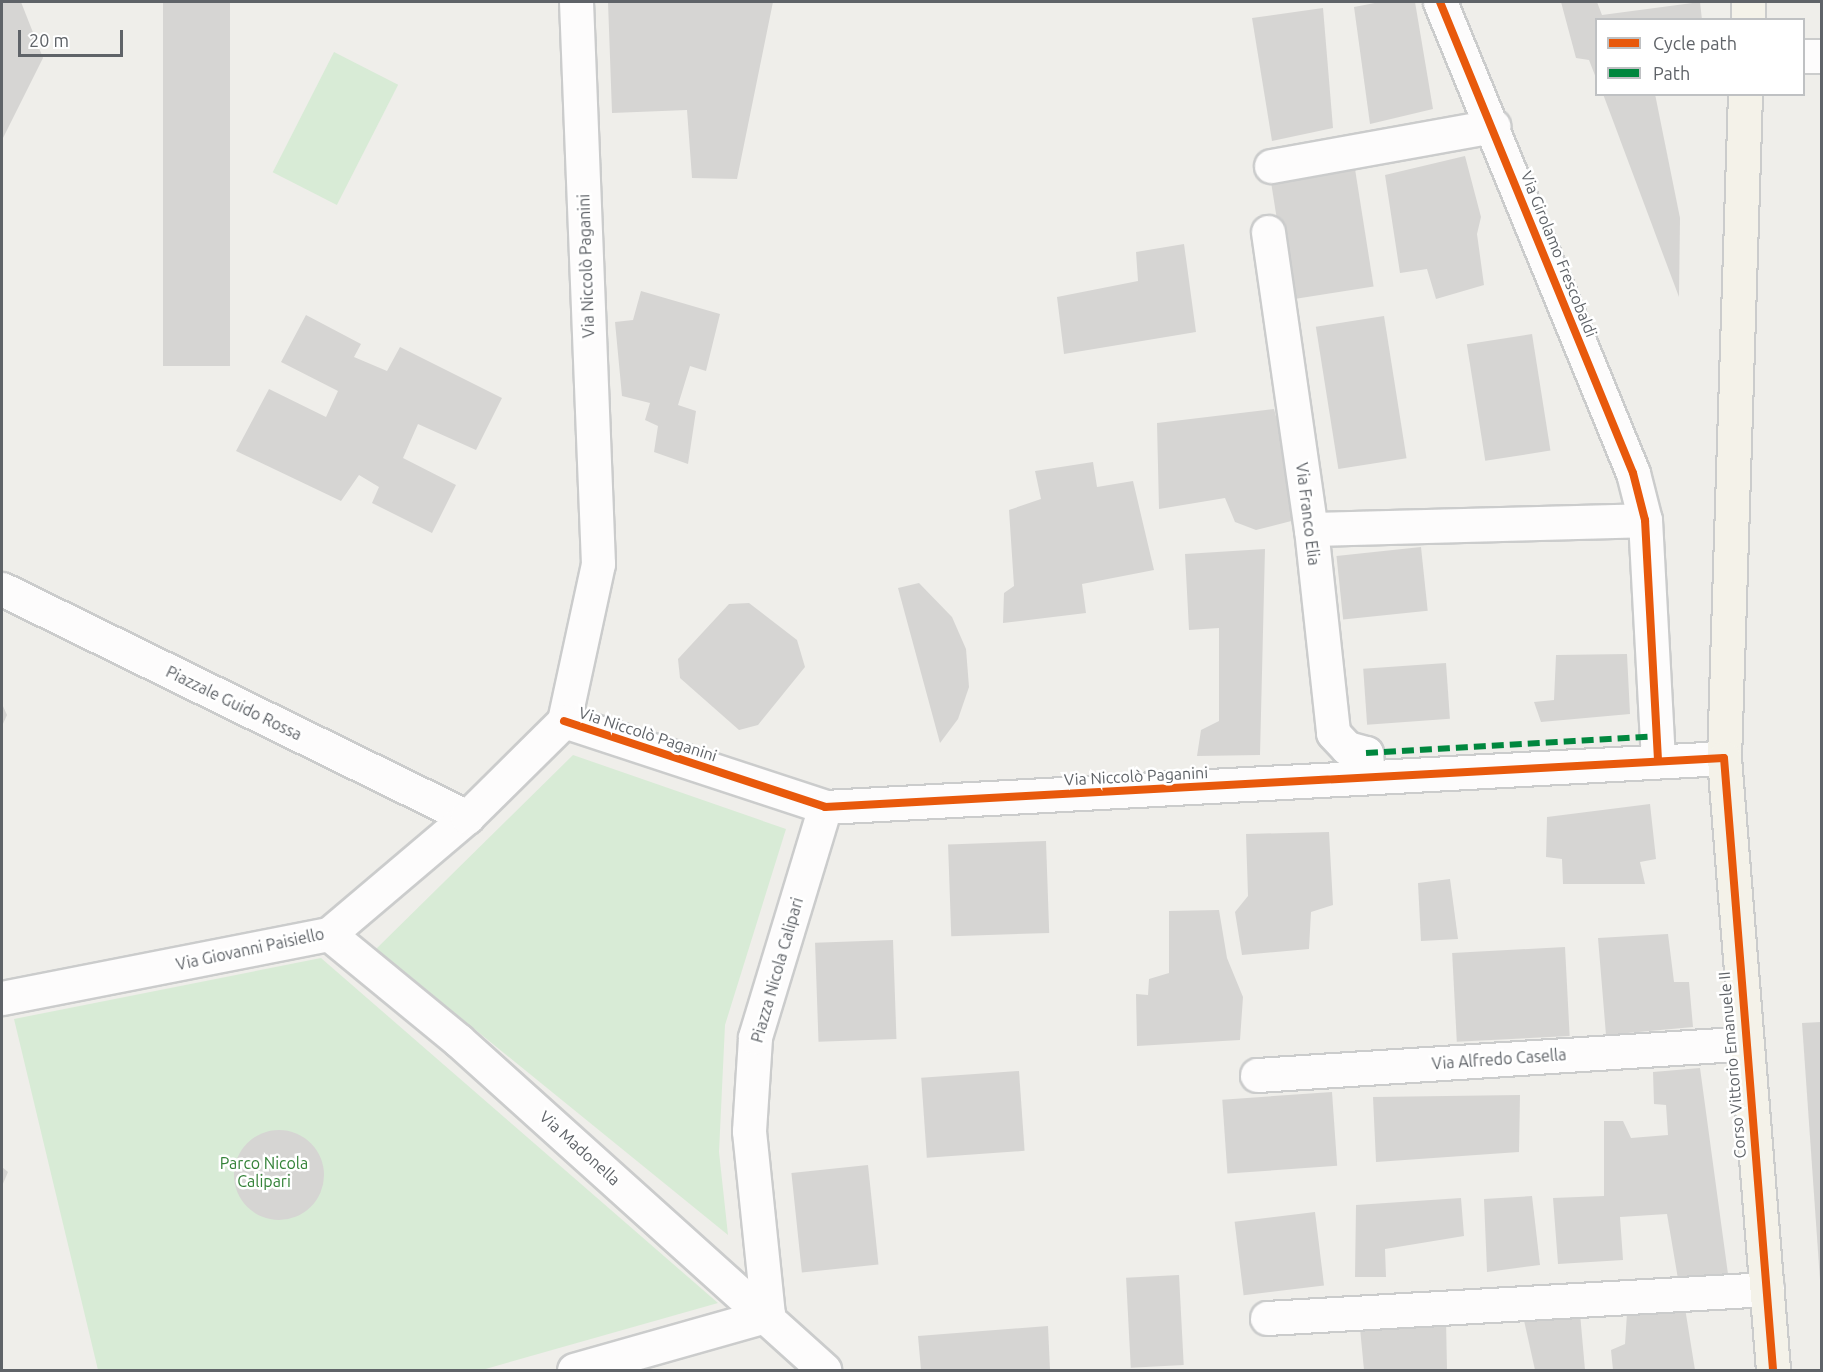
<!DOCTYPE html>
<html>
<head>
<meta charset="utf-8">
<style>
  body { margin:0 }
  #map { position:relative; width:1823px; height:1372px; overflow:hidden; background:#efeeea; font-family:Ubuntu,sans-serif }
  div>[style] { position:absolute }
  .green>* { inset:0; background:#d8ebd6; transform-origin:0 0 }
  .building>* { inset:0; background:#d6d5d3; transform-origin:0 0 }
  .round { border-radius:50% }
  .roads { filter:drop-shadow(2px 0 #cbcccc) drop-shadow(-2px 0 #cbcccc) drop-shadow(0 2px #cbcccc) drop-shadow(0 -2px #cbcccc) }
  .minor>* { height:33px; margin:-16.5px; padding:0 16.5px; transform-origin:16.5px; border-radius:16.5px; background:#fdfcfc }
  .major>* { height:33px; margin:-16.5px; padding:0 16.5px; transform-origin:16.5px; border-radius:16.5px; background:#f4f2e9 }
  .quiet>* { height:6px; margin-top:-3px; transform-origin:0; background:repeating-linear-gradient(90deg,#00873e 0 12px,transparent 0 18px) }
  .cycleway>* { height:8px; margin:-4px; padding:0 4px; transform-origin:4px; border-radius:4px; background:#e8590c }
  span { translate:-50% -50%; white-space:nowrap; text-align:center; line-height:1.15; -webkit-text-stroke:5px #fff; paint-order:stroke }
  .street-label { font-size:16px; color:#5f6368 }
  .park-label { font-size:16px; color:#348238 }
  .frame { position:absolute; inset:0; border:3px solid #5f6368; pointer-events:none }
  .legend { position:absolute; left:1595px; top:18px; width:210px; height:78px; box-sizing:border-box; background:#fff; border:2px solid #bfc1c3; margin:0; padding:8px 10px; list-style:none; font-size:18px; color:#5f6368 }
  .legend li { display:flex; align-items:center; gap:12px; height:30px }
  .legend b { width:30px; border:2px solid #bfc1c3 }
  .scale { position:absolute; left:18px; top:30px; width:105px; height:27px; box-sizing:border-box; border:3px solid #5f6368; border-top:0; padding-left:8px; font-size:18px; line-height:21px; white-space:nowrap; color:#5f6368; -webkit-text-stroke:4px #fff; paint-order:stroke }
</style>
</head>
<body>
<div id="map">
  <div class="green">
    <i style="left:334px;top:52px;width:72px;height:135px;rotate:27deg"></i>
    <i style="clip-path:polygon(573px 755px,786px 829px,725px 1025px,719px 1152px,728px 1235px,376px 949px)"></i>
    <i style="clip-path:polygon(321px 958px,718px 1303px,482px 1370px,98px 1370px,14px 1019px)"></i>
  </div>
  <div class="building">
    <i style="clip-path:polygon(2px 2px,21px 2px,43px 58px,2px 140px)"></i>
    <i style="left:163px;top:2px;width:67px;height:364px"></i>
    <i style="clip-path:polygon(608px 2px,773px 2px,737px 179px,692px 178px,687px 110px,612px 113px)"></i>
    <i style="clip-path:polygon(1380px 2px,1415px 2px,1433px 109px,1370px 124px,1354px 7px)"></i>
    <i style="clip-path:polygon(1561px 2px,1597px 2px,1602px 15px,1700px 2px,1702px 20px,1596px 20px,1596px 78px,1589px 60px,1576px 58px)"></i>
    <i style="clip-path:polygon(1323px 8px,1333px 128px,1272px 141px,1252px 18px)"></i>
    <i style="clip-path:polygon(1603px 94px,1655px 94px,1680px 218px,1679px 297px)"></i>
    <i style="clip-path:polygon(1465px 156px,1481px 217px,1477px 234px,1484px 285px,1436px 299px,1427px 269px,1400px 273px,1385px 175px)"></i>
    <i style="left:1355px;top:169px;width:119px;height:85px;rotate:81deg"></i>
    <i style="clip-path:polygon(1184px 244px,1196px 332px,1064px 354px,1057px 297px,1138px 281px,1136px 252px)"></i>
    <i style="clip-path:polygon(641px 291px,720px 314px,706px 371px,690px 366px,678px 405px,696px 411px,688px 464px,654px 452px,658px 426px,645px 420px,650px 403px,622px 396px,615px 322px,633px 320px)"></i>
    <i style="clip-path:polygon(306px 315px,361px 344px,354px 357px,387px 371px,400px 347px,502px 398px,476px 450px,418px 424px,403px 458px,456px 485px,432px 533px,372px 503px,379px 487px,359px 475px,341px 501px,236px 451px,269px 389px,326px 417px,338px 391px,281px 362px)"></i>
    <i style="left:1384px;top:316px;width:144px;height:69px;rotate:81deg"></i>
    <i style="left:1532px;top:334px;width:118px;height:66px;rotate:81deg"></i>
    <i style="clip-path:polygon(1274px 409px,1303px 518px,1256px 530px,1235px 522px,1225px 498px,1159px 509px,1157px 423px)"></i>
    <i style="clip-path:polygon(1093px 462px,1097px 487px,1133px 481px,1154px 570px,1082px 584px,1086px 613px,1003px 623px,1004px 593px,1014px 586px,1009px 510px,1041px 499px,1035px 471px)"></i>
    <i style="left:1421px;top:547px;width:64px;height:85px;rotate:84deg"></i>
    <i style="clip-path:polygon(1265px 549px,1260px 755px,1197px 756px,1201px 730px,1219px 721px,1219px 628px,1189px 630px,1185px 554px)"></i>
    <i style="clip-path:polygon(919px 583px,952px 617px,966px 649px,969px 687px,958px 719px,940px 743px,898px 588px)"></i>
    <i style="clip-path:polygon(749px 603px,797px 640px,805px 667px,758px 725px,739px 730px,680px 678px,678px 659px,729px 604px)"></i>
    <i style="clip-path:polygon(1627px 654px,1630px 714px,1541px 722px,1534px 702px,1554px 700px,1556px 655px)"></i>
    <i style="left:1446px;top:663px;width:56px;height:83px;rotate:86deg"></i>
    <i style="clip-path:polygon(2px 704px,7px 715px,2px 726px)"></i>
    <i style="clip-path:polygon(1650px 804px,1656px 859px,1640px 862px,1645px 884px,1563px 884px,1562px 859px,1546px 857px,1547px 817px)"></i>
    <i style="clip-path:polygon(1329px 832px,1333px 905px,1311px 912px,1309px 949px,1242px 955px,1235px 912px,1248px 896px,1246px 834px)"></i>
    <i style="left:1046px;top:841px;width:92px;height:98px;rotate:88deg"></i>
    <i style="clip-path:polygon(1450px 879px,1458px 939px,1421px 941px,1418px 883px)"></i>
    <i style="clip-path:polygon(1219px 910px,1227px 958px,1243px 997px,1240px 1040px,1137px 1046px,1136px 994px,1148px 995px,1149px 979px,1169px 973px,1169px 911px)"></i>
    <i style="clip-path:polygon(1668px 934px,1674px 982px,1689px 982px,1693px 1027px,1606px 1035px,1598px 938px)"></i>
    <i style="left:893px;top:940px;width:99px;height:78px;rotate:88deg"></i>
    <i style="left:1565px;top:947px;width:89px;height:113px;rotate:87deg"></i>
    <i style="clip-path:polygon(1821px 1022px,1821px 1280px,1820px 1280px,1802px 1023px)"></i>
    <i style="clip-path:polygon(1700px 1068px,1728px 1274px,1678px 1279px,1667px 1214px,1620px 1217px,1623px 1260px,1558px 1264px,1553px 1198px,1604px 1196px,1604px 1121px,1623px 1121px,1631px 1138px,1668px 1135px,1666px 1105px,1654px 1104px,1653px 1072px)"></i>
    <i style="left:1019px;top:1071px;width:80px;height:98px;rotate:86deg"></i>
    <i style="left:1332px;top:1092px;width:74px;height:110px;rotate:86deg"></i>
    <i style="clip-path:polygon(1520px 1095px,1519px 1152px,1376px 1162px,1373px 1097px)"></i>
    <i class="round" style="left:234px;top:1130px;width:90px;height:90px"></i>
    <i style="left:868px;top:1165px;width:100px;height:77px;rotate:84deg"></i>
    <i style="clip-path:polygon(2px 1167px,8px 1172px,2px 1186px)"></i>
    <i style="clip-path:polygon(1532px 1196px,1540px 1265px,1487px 1272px,1484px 1199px)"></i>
    <i style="clip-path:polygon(1461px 1198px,1464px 1236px,1385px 1249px,1386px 1277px,1355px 1277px,1356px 1205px)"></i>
    <i style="left:1315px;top:1212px;width:74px;height:81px;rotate:83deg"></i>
    <i style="left:1179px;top:1275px;width:90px;height:53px;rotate:87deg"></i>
    <i style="clip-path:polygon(1579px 1302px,1585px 1370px,1535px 1370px,1523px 1316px)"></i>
    <i style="clip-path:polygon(1685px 1308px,1695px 1370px,1613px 1370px,1611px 1350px,1625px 1344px,1627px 1313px)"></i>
    <i style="clip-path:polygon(1446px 1319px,1447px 1370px,1364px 1370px,1360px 1328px)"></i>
    <i style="clip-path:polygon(1048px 1326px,1050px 1370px,921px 1370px,918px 1336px)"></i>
  </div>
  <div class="roads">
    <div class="minor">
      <i style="left:1440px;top:2px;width:509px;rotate:67.72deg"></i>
      <i style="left:1633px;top:473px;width:49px;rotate:75.7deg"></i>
      <i style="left:1645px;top:520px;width:241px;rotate:86.9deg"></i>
      <i style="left:1804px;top:56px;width:18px"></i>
      <i style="left:1271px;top:166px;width:226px;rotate:-10.2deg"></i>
      <i style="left:1268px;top:232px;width:300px;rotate:81.8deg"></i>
      <i style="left:1311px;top:529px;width:205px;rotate:83.8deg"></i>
      <i style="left:1333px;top:733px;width:21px;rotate:47deg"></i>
      <i style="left:1347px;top:748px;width:20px;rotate:15deg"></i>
      <i style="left:1366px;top:753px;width:24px;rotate:85deg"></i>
      <i style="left:1311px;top:529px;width:334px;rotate:-1.5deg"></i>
      <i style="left:2px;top:589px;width:518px;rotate:26.12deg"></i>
      <i style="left:564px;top:721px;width:275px;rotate:18.2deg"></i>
      <i style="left:825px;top:807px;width:900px;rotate:-3.12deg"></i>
      <i style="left:564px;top:721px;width:161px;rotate:-77.8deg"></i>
      <i style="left:598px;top:564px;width:562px;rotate:-92.24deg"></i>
      <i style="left:329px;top:934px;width:167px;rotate:39.4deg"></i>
      <i style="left:458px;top:1040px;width:493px;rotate:42deg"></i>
      <i style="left:2px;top:998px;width:333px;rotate:-11.1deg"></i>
      <i style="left:329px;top:934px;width:181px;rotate:-40.3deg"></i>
      <i style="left:467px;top:817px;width:136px;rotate:-44.7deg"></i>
      <i style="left:1257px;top:1075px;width:486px;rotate:-3.7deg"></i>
      <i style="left:768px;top:1315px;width:185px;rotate:-95.9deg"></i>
      <i style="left:749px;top:1131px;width:94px;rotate:-86.3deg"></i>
      <i style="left:755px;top:1037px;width:240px;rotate:-73.1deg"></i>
      <i style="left:1267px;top:1318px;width:501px;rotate:-3.32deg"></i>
      <i style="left:574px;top:1370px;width:202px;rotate:-15.8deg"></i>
    </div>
    <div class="major">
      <i style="left:1748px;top:20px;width:18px;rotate:-90deg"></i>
      <i style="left:1745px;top:94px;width:664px;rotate:91.81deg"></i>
      <i style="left:1724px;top:758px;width:614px;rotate:85.42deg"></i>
    </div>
  </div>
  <div class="quiet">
    <i style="left:1366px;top:753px;width:291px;rotate:-3.3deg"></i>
  </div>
  <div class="cycleway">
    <i style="left:1440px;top:2px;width:509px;rotate:67.72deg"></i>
    <i style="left:1633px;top:473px;width:49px;rotate:75.7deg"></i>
    <i style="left:1645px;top:520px;width:241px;rotate:86.9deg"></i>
    <i style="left:564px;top:721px;width:275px;rotate:18.2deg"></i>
    <i style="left:825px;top:807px;width:900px;rotate:-3.12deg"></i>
    <i style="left:1724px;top:758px;width:614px;rotate:85.42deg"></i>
  </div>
  <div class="street-label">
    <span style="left:1559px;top:254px;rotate:68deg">Via Girolamo Frescobaldi</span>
    <span style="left:586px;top:266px;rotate:-92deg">Via Niccolò Paganini</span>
    <span style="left:1308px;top:514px;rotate:83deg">Via Franco Elia</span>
    <span style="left:234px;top:703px;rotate:26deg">Piazzale Guido Rossa</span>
    <span style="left:648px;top:734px;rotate:18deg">Via Niccolò Paganini</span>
    <span style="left:1136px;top:776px;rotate:-3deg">Via Niccolò Paganini</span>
    <span style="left:250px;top:949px;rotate:-12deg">Via Giovanni Paisiello</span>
    <span style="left:777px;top:970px;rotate:-74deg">Piazza Nicola Calipari</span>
    <span style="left:1499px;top:1059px;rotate:-4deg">Via Alfredo Casella</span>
    <span style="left:1732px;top:1065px;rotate:-95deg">Corso Vittorio Emanuele II</span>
    <span style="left:580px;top:1148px;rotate:42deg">Via Madonella</span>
  </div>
  <div class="park-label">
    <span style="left:264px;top:1172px">Parco Nicola<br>Calipari</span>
  </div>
  <div class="frame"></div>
  <ul class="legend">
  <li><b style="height:8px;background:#e8590c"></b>Cycle path</li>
  <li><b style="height:8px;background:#00873e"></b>Path</li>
  </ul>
  <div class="scale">20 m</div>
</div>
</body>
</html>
